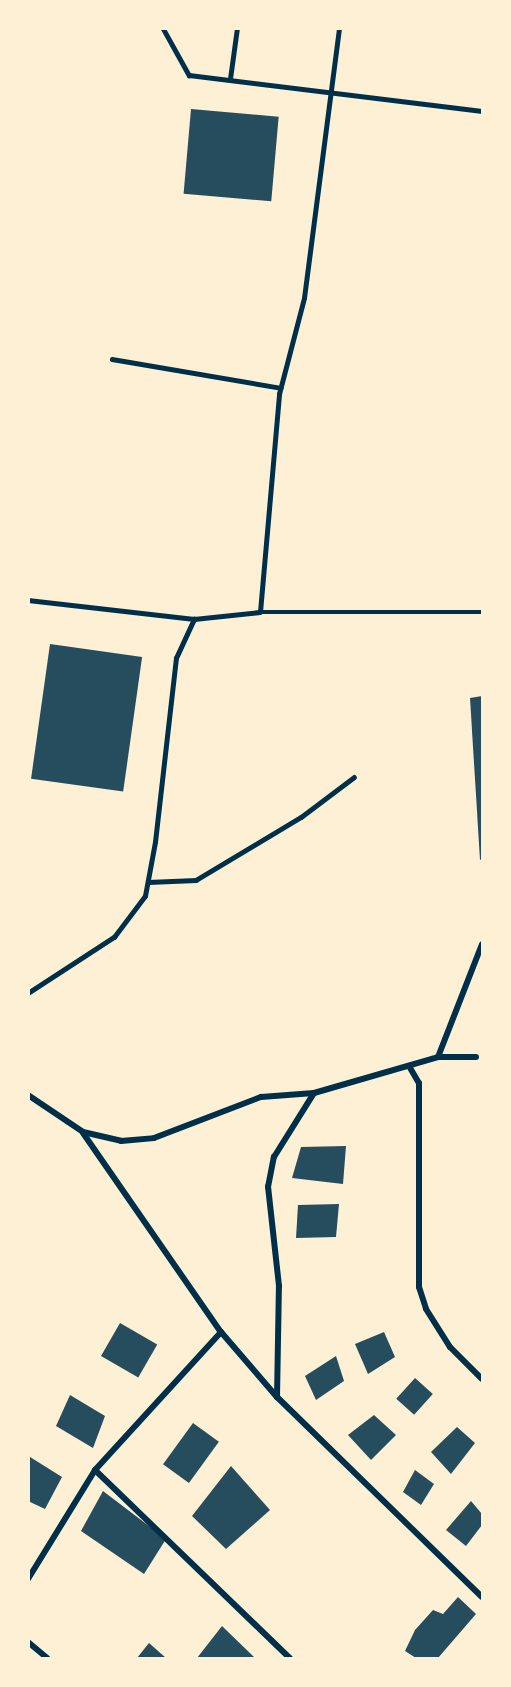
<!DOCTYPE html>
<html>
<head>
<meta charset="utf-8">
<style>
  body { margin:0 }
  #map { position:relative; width:511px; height:1687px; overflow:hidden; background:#fdf0d5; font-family:Mulish,sans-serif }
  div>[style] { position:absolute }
  .building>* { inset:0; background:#264d5e; transform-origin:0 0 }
  .service>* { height:4.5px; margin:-2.25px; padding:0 2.25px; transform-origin:2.25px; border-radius:2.25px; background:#003049 }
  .minor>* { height:6px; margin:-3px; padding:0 3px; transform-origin:3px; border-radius:3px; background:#003049 }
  span { translate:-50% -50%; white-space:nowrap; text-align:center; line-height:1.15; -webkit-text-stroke:4.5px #fdf0d5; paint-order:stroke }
  .frame { position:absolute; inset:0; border:30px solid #fdf0d5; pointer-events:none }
</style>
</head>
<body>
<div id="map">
  <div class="building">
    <i style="left:191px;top:109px;width:88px;height:85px;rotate:5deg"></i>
    <i style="left:50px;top:644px;width:93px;height:136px;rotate:8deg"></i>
    <i style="clip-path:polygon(482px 696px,482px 859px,480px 860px,470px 698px)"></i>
    <i style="clip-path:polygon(346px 1146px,343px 1184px,292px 1178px,301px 1147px)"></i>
    <i style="clip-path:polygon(339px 1204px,336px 1237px,296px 1238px,298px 1205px)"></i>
    <i style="left:120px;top:1323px;width:43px;height:38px;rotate:30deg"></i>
    <i style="clip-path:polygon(384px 1332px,395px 1357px,368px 1374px,355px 1344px)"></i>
    <i style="clip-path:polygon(336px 1356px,344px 1381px,316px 1400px,305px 1376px)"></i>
    <i style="left:415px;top:1378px;width:24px;height:28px;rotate:42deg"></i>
    <i style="clip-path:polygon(70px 1395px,105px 1416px,93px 1448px,56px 1426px)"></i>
    <i style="clip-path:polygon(374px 1415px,396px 1435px,371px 1460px,348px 1435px)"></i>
    <i style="left:193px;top:1423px;width:32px;height:51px;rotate:36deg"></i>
    <i style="clip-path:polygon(457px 1427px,475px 1443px,451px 1474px,431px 1452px)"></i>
    <i style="clip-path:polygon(30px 1457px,62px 1477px,45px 1509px,28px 1501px)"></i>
    <i style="clip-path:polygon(231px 1466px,270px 1510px,226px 1549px,192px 1516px)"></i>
    <i style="clip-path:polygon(415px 1470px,434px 1484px,421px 1505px,403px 1492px)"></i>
    <i style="clip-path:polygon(103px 1491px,166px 1539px,144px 1574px,81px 1531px)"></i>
    <i style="clip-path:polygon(471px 1501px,482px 1514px,482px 1525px,466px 1546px,446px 1530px)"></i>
    <i style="clip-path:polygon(458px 1597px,476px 1614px,438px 1658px,416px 1658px,405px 1651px,415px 1630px,433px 1610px,443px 1614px)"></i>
    <i style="clip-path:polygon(222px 1626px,255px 1658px,197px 1658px)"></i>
    <i style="clip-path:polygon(149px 1643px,166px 1658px,137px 1658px)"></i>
  </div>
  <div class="service">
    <i style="left:163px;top:28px;width:54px;rotate:61deg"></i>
    <i style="left:189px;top:75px;width:295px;rotate:7deg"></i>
    <i style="left:230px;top:79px;width:51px;rotate:-82.2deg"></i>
    <i style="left:112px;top:359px;width:171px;rotate:9.7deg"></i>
    <i style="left:28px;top:600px;width:167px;rotate:6.5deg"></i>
    <i style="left:260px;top:612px;width:222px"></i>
    <i style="left:148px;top:882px;width:48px;rotate:-2.4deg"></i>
    <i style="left:196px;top:880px;width:122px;rotate:-31deg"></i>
    <i style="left:301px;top:817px;width:66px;rotate:-37deg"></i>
    <i style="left:28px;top:993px;width:103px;rotate:-33.1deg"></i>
    <i style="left:114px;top:937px;width:51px;rotate:-52.9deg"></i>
    <i style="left:145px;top:896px;width:55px;rotate:-79.5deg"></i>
    <i style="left:155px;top:842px;width:185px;rotate:-83.5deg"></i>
    <i style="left:176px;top:658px;width:43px;rotate:-65.2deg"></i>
    <i style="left:194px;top:619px;width:66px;rotate:-6.1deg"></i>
    <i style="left:260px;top:612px;width:219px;rotate:-85deg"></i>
    <i style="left:279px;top:394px;width:99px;rotate:-75.4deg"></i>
    <i style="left:304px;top:298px;width:272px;rotate:-82.6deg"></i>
  </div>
  <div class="minor">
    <i style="left:438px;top:1057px;width:121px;rotate:-68.7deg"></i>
    <i style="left:409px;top:1066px;width:20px;rotate:60deg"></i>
    <i style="left:419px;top:1083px;width:204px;rotate:90deg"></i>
    <i style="left:419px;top:1287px;width:23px;rotate:72deg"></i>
    <i style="left:426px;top:1309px;width:45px;rotate:57.7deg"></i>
    <i style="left:450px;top:1347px;width:45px;rotate:45deg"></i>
    <i style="left:28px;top:1095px;width:66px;rotate:33.9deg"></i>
    <i style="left:83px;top:1132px;width:39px;rotate:13deg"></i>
    <i style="left:121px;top:1141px;width:33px;rotate:-5deg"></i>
    <i style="left:154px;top:1138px;width:115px;rotate:-21deg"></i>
    <i style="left:261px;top:1097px;width:53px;rotate:-4.3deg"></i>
    <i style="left:314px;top:1093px;width:129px;rotate:-16.2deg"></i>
    <i style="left:438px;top:1057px;width:38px"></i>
    <i style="left:83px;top:1133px;width:242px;rotate:55.3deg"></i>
    <i style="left:277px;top:1397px;width:111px;rotate:-89deg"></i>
    <i style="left:279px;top:1286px;width:100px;rotate:-96.3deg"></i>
    <i style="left:268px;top:1187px;width:31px;rotate:-79deg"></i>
    <i style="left:274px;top:1157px;width:75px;rotate:-58deg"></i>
    <i style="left:95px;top:1470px;width:271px;rotate:44deg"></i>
    <i style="left:28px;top:1579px;width:128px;rotate:-58.4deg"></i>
    <i style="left:95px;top:1470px;width:187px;rotate:-47.6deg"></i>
    <i style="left:221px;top:1332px;width:86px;rotate:49.3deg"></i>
    <i style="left:277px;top:1397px;width:286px;rotate:44.3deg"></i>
    <i style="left:28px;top:1642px;width:25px;rotate:40deg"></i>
  </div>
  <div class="frame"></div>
</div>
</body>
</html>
